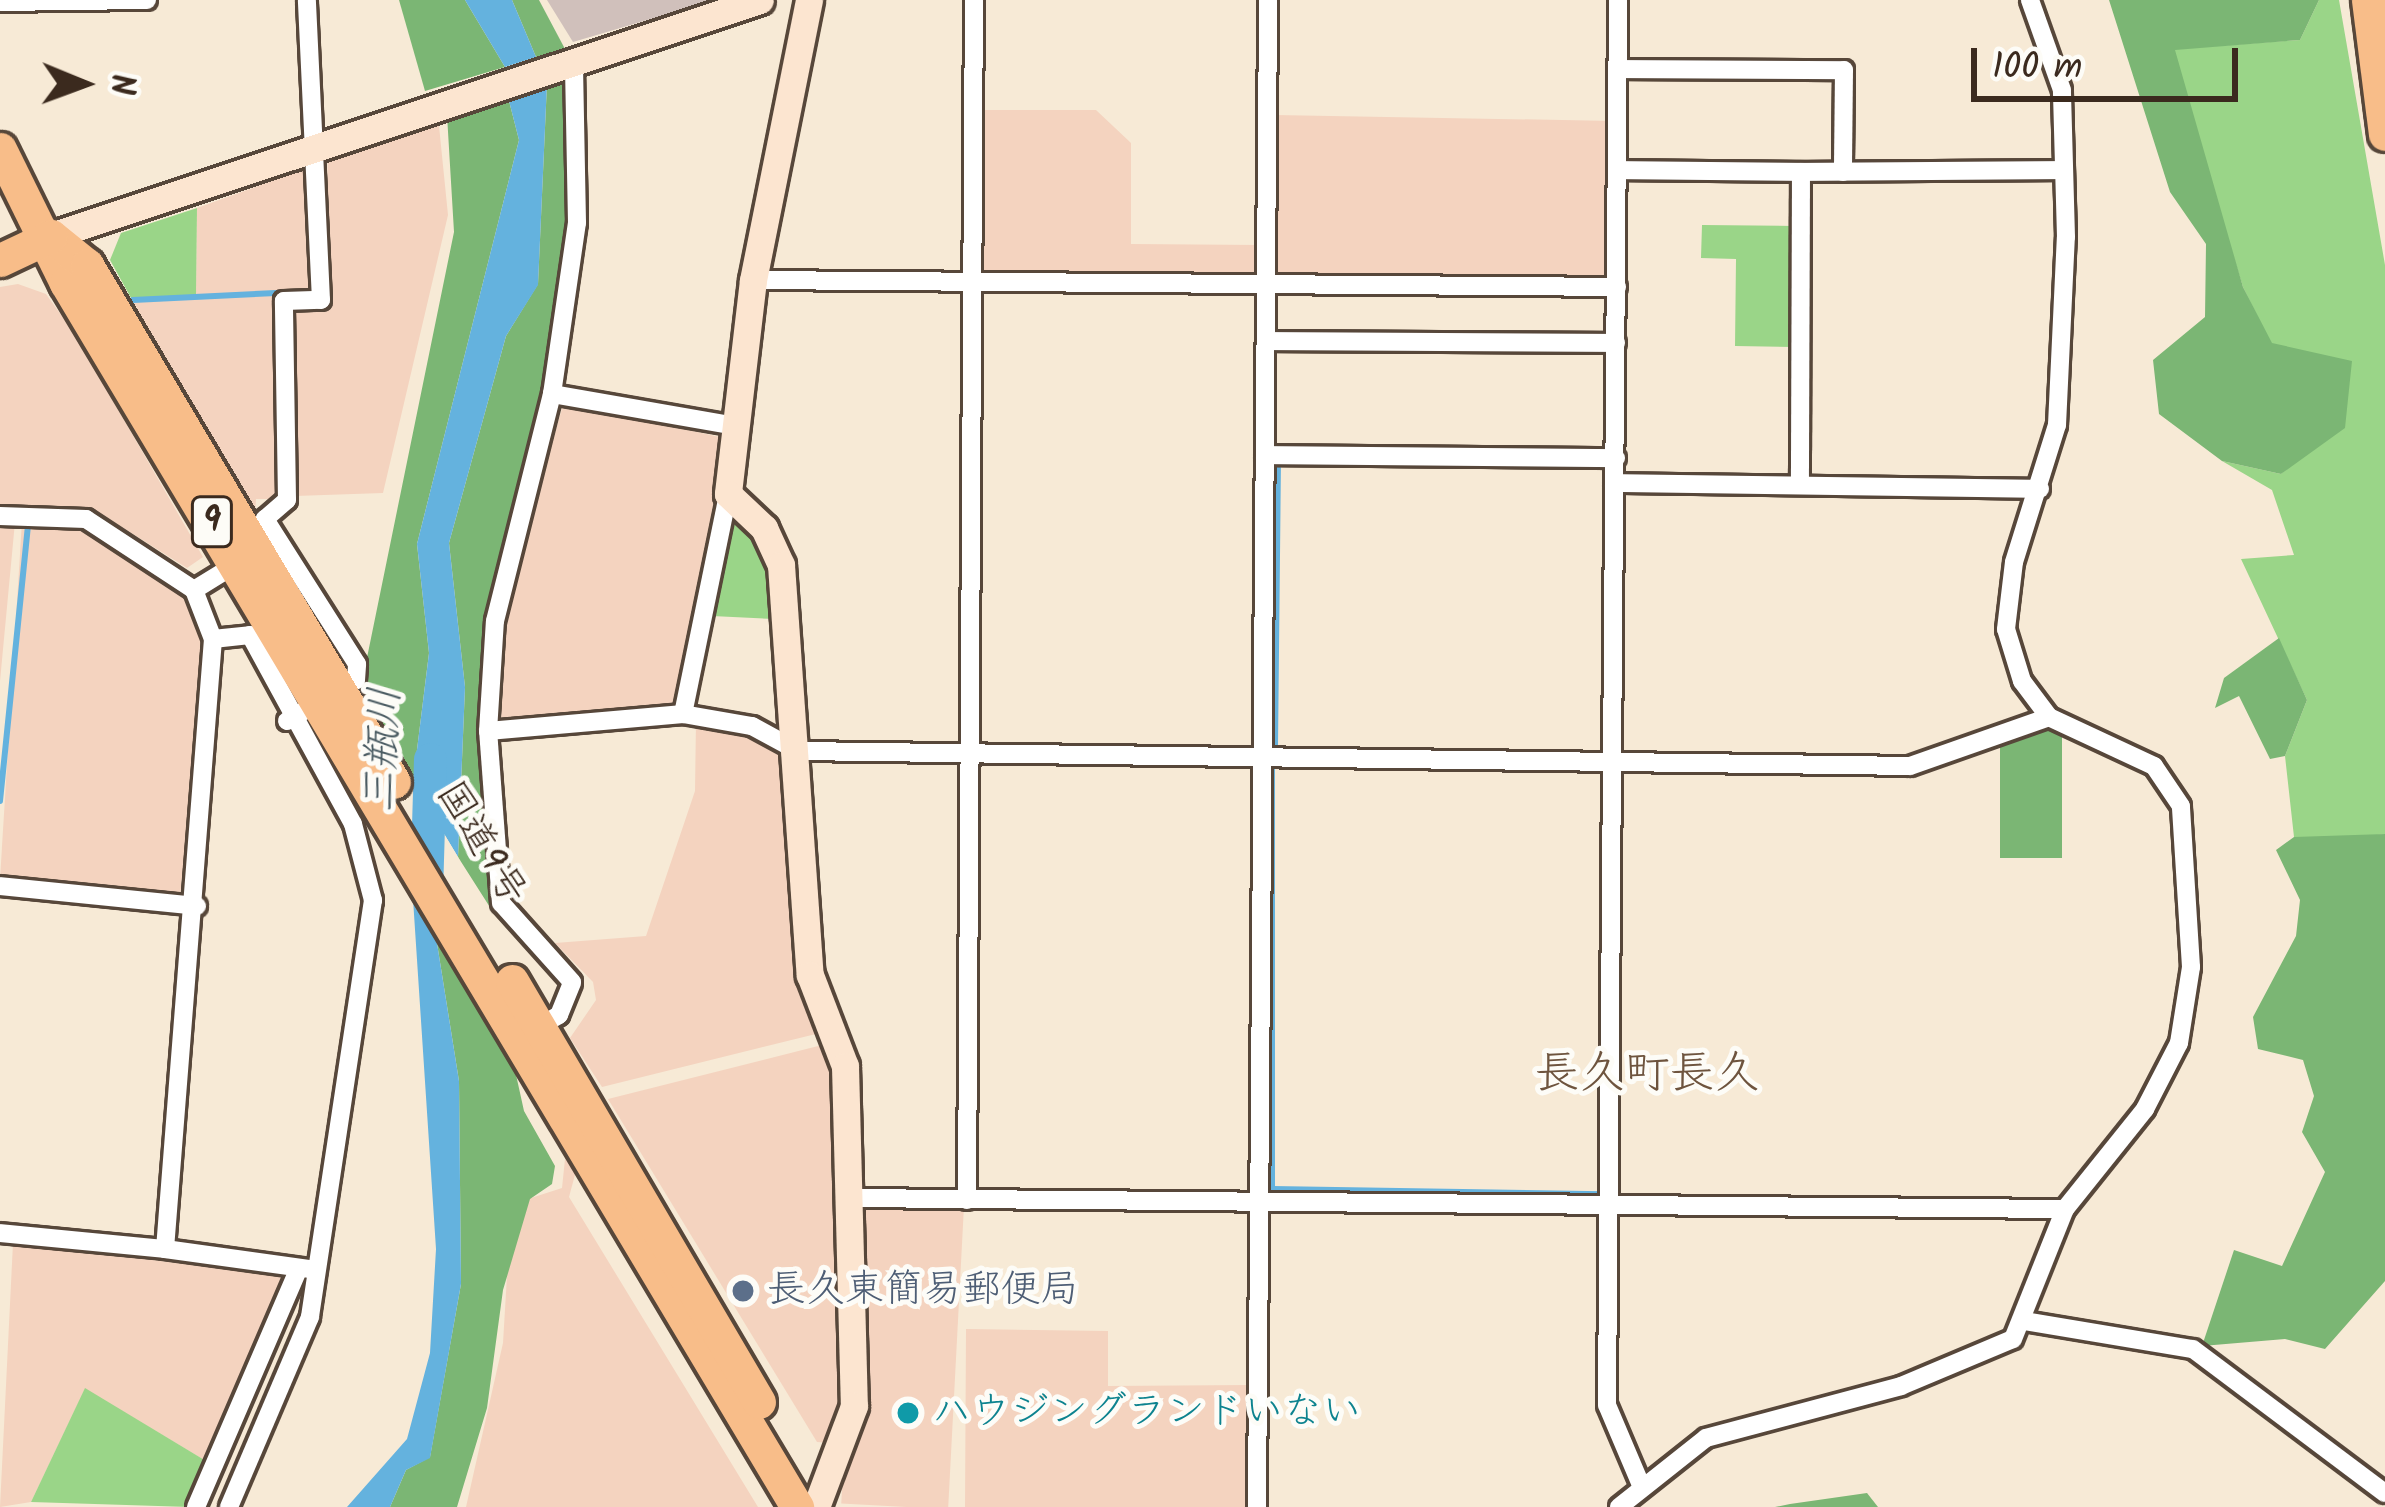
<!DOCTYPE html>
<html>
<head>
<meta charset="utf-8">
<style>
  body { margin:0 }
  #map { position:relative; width:2385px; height:1507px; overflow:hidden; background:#f7ead6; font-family:Kalam,"Klee One",sans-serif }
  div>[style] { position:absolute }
  .built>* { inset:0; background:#f4d3bf; transform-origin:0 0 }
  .industrial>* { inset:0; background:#d0c0bb }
  .green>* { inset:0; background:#9ad588 }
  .forest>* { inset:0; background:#7bb674; transform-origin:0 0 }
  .water>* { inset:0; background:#64b2de }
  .pier>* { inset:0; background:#f7ead6 }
  .stream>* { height:6px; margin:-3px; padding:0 3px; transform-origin:3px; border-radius:3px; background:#64b2de }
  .river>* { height:33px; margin:-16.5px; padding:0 16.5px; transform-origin:16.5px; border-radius:16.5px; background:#64b2de }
  .roads { filter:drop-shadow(3px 0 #57473a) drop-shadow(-3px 0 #57473a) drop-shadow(0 3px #57473a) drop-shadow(0 -3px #57473a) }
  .street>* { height:18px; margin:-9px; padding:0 9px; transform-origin:9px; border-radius:9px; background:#fff }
  .secondary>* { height:27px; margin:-13.5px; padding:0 13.5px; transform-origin:13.5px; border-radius:13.5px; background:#fce5d0 }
  .highway>* { height:33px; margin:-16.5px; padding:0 16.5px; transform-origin:16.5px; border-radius:16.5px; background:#f8bd89 }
  .dots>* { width:33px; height:33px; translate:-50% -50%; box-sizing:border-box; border:6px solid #fdfcf7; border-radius:50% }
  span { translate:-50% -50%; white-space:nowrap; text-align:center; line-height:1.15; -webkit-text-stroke:10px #fdfcf7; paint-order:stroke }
  .shield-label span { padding:3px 9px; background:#fdfcf7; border:3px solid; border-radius:9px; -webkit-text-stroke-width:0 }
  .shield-label { font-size:36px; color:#3b2a1e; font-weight:700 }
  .street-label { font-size:39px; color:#3b2a1e }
  .service-label { font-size:39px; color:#4e5e75 }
  .left { translate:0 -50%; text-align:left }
  .culture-label { font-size:39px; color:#0d838f }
  .water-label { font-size:42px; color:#495a61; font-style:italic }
  .quarter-label { font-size:45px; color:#6e543e }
  .north { position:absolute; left:24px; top:24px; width:120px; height:120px; -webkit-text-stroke:9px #fdfcf7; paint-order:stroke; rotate:91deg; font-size:33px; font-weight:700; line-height:48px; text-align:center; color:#3b2a1e }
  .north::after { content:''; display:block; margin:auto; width:42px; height:54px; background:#3b2a1e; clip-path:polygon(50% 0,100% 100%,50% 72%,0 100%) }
  .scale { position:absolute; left:1971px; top:48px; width:267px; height:54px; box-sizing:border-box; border:6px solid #3b2a1e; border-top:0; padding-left:15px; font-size:36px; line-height:42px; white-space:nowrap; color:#3b2a1e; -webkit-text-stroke:9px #fdfcf7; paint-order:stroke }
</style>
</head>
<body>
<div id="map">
  <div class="built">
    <i style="clip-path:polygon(981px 110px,1096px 110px,1131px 143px,1131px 244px,1260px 245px,1259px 280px,983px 277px)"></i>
    <i style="left:1275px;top:115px;width:339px;height:163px;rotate:1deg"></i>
    <i style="clip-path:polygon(438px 116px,448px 215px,383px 493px,295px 496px,291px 309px,323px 305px,328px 154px)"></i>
    <i style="clip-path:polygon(305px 169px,313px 292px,277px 293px,279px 499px,256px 499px,255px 517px,131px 298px,196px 294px,197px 208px)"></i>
    <i style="clip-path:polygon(18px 284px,46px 294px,74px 333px,203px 557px,187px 568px,98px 512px,0 507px,0 287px)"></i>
    <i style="clip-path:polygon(564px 402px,724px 438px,687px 680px,672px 708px,490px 720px,498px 625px)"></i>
    <i style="clip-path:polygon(22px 521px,86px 529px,189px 597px,206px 639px,180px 898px,0 879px)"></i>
    <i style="clip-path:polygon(15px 522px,0 681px,0 524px)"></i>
    <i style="clip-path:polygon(696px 721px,783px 743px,824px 1032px,602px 1087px,570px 1038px,596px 1000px,593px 982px,555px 943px,646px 936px,695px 791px)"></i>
    <i style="clip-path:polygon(830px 1043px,844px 1390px,830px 1443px,817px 1442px,608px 1099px)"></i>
    <i style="clip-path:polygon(565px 1159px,576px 1171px,569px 1197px,758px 1507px,466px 1507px,503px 1343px,513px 1175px,531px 1198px,562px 1188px)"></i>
    <i style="left:857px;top:1203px;width:107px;height:301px;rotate:3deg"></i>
    <i style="clip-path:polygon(13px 1243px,285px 1276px,211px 1464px,85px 1389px,31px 1502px,0 1507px)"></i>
    <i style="clip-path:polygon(966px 1329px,1108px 1331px,1108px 1386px,1249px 1385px,1249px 1507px,965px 1507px)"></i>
  </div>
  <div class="industrial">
    <i style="clip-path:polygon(547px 0,715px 0,573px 42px)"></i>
  </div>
  <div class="green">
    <i style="clip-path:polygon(2319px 0,2339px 0,2385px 265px,2385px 834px,2360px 837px,2294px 837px,2285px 756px,2307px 700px,2241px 559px,2294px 555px,2272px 490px,2222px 461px,2281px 474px,2319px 442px,2243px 287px,2174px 66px,2175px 49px,2300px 40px)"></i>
    <i style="clip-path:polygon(197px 208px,196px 295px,131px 298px,110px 260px,121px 233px)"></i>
    <i style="clip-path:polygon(1702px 225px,1794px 226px,1793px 347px,1735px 346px,1736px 259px,1701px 258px)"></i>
    <i style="clip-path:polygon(732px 509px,770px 552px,774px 619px,712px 616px)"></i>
    <i style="clip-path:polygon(85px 1388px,211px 1464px,190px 1507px,31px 1502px)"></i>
  </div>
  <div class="forest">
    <i style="clip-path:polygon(399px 0,465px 0,505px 67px,425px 91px)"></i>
    <i style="clip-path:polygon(512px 0,539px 0,565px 49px,536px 57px)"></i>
    <i style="clip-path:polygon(2109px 0,2319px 0,2300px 40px,2175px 50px,2243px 287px,2272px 343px,2352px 361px,2345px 428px,2281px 474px,2222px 461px,2159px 414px,2153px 360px,2205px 317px,2206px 244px,2170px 192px)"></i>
    <i style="clip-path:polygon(566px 78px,569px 246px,554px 360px,482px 671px,493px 912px,458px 857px,465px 687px,449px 543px,506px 336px,538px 284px,547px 83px)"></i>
    <i style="clip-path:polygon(508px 97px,519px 140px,417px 544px,429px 653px,413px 782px,360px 692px,454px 232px,447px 115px)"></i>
    <i style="clip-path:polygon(2279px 638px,2307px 700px,2285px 756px,2270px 759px,2239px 696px,2215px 708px,2224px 678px)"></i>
    <i style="left:2062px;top:731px;width:127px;height:62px;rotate:90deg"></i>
    <i style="clip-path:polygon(2385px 834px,2385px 1281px,2325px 1349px,2285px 1339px,2202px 1346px,2234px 1250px,2282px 1266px,2325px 1172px,2302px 1132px,2314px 1096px,2303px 1060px,2258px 1049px,2253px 1017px,2296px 936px,2300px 900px,2276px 850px,2294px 837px)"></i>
    <i style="clip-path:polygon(436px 937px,513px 1061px,524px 1111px,555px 1166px,552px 1184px,530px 1199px,503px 1290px,487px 1408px,457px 1507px,390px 1507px,406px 1470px,430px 1457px,461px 1284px,459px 1081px)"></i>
    <i style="clip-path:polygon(1867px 1493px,1878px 1507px,1775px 1507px,1790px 1504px)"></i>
  </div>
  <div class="water">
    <i style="clip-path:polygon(465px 0,512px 0,536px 57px,505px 67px)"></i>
    <i style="clip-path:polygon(547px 83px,538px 285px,506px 336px,449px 543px,465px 687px,458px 857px,413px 782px,429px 653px,417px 544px,519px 140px,508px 97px)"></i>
    <i style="clip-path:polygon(413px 899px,436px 937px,459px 1081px,461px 1284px,430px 1458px,406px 1470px,390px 1507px,347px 1507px,407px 1439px,430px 1353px,436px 1249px)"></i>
  </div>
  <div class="pier">
    <i style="clip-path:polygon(407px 771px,413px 782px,461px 862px,408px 785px)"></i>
  </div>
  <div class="stream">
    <i style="left:133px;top:300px;width:143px;rotate:-2.8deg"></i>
    <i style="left:1275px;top:746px;width:278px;rotate:-89.4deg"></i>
    <i style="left:1272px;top:770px;width:419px;rotate:90deg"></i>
    <i style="left:1272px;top:1189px;width:331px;rotate:0.9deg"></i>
    <i style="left:0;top:801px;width:275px;rotate:-84.2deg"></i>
  </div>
  <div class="river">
    <i style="left:426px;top:893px;width:134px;rotate:-88.3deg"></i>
  </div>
  <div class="roads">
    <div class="street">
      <i style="left:1618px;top:0;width:1405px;rotate:90.45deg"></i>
      <i style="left:1607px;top:1405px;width:87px;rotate:67deg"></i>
      <i style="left:0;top:2px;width:147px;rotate:-0.8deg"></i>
      <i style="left:1618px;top:69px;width:226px;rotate:0.3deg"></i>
      <i style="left:1844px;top:70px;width:102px;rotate:90.6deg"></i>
      <i style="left:1618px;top:170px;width:183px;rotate:0.6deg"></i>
      <i style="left:1801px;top:172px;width:313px;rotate:90.2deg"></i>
      <i style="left:1801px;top:172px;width:261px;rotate:-0.4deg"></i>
      <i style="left:753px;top:280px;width:864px;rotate:0.46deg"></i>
      <i style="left:1266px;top:341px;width:350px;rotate:0.3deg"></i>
      <i style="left:552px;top:394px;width:187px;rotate:9.9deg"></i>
      <i style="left:1265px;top:455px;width:351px;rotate:0.5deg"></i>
      <i style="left:1614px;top:483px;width:426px;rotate:0.8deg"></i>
      <i style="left:0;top:516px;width:86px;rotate:2deg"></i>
      <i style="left:86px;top:519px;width:129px;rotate:33.3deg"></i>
      <i style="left:194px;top:590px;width:53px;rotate:68.8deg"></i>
      <i style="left:213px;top:639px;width:612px;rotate:94.5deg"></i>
      <i style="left:165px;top:1249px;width:166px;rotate:-174.5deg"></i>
      <i style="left:194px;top:590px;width:55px;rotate:-31.7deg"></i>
      <i style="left:213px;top:639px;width:37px;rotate:-6deg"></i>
      <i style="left:250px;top:635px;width:215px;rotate:61.4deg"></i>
      <i style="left:353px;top:824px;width:79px;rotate:75.3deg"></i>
      <i style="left:373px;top:900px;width:422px;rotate:98.6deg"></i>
      <i style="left:310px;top:1317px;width:207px;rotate:113.1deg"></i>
      <i style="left:683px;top:714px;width:225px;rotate:-78.4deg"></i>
      <i style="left:287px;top:721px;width:80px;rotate:-30.7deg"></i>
      <i style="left:356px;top:680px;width:16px;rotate:-86deg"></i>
      <i style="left:357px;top:664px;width:172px;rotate:-122.4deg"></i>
      <i style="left:265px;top:519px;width:29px;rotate:-41deg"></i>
      <i style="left:287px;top:500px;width:199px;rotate:-90.9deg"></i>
      <i style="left:284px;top:301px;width:37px;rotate:-2deg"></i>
      <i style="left:321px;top:300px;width:300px;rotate:-92.7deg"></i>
      <i style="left:488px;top:731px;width:110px;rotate:-86.4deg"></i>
      <i style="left:495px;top:621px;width:234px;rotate:-75.9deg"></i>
      <i style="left:552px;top:394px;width:173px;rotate:-81.7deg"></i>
      <i style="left:577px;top:223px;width:162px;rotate:-91.1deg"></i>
      <i style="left:0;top:886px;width:198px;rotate:5.8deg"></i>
      <i style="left:540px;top:1026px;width:22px;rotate:-30deg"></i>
      <i style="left:559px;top:1015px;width:35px;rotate:-68deg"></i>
      <i style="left:572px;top:982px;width:106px;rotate:-131.9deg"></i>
      <i style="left:501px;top:903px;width:172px;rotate:-94.3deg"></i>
      <i style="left:488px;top:731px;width:196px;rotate:-5deg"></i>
      <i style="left:683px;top:714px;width:70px;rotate:9.9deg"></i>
      <i style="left:752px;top:726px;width:52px;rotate:28.5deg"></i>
      <i style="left:798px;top:751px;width:1112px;rotate:0.77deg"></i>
      <i style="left:1910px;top:766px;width:147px;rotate:-19.4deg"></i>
      <i style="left:850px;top:1198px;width:1215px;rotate:0.52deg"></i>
      <i style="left:967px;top:1200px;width:1200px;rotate:-89.67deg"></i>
      <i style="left:165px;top:1249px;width:145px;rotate:7.9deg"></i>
      <i style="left:2025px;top:1321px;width:170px;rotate:9.5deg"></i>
      <i style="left:2193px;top:1349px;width:240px;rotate:36.9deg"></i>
      <i style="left:196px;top:1507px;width:260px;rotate:-66.7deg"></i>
      <i style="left:1257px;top:1507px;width:1507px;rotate:-89.58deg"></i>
      <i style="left:1619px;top:1507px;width:111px;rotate:-38.4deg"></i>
      <i style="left:1706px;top:1438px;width:202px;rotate:-14.9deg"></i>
      <i style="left:1901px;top:1386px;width:121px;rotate:-22.8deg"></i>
      <i style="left:2013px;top:1339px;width:140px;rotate:-68.2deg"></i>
      <i style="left:2065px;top:1209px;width:128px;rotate:-51.3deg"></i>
      <i style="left:2145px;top:1109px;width:74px;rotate:-62.7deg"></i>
      <i style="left:2179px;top:1043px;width:77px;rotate:-81deg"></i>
      <i style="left:2191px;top:967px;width:161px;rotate:-93.6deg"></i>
      <i style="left:2181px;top:806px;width:48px;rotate:-124deg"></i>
      <i style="left:2154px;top:766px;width:116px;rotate:-155deg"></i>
      <i style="left:2049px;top:717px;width:45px;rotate:-126.9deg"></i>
      <i style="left:2022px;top:681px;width:54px;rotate:-107.1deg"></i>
      <i style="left:2006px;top:629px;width:67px;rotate:-83.2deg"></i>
      <i style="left:2014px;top:562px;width:144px;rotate:-72.6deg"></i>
      <i style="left:2057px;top:425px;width:188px;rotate:-87.3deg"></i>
      <i style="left:2066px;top:237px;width:147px;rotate:-91.6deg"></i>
      <i style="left:2062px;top:90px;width:96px;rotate:-109.6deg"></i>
    </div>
    <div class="secondary">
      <i style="left:809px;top:0;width:286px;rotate:101.3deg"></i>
      <i style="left:753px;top:280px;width:215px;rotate:96.7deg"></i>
      <i style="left:728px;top:494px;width:50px;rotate:43.4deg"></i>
      <i style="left:764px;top:528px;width:41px;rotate:65.3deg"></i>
      <i style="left:781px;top:565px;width:411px;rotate:86deg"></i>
      <i style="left:810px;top:975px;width:97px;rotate:69deg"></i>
      <i style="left:845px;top:1066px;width:340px;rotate:88.5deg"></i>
      <i style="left:854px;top:1406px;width:108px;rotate:110.6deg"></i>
      <i style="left:51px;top:236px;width:747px;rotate:-18.41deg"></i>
    </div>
    <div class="highway">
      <i style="left:2368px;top:0;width:135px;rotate:82.8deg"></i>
      <i style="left:0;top:149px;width:149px;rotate:63.8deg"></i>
      <i style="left:66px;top:283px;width:1426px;rotate:59.15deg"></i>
      <i style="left:51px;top:236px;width:46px;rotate:38.9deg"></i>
      <i style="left:87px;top:265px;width:601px;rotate:59.3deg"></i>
      <i style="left:0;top:260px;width:56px;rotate:-25.2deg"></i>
      <i style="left:512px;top:981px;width:488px;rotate:59.6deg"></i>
    </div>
  </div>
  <div class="dots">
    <i style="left:743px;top:1291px;background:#5c6f8a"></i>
    <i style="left:908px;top:1413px;background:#0f9aa8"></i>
  </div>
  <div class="shield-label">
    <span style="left:212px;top:522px">9</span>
  </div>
  <div class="street-label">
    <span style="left:480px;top:844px;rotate:59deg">国道9号</span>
  </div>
  <div class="service-label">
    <span class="left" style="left:767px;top:1291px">長久東簡易郵便局</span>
  </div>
  <div class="culture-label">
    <span class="left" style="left:932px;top:1413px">ハウジングランドいない</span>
  </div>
  <div class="water-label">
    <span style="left:384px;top:750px;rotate:-87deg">三瓶川</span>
  </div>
  <div class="quarter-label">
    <span style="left:1647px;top:1076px">長久町長久</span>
  </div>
  <div class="north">N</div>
  <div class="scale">100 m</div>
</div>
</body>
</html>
